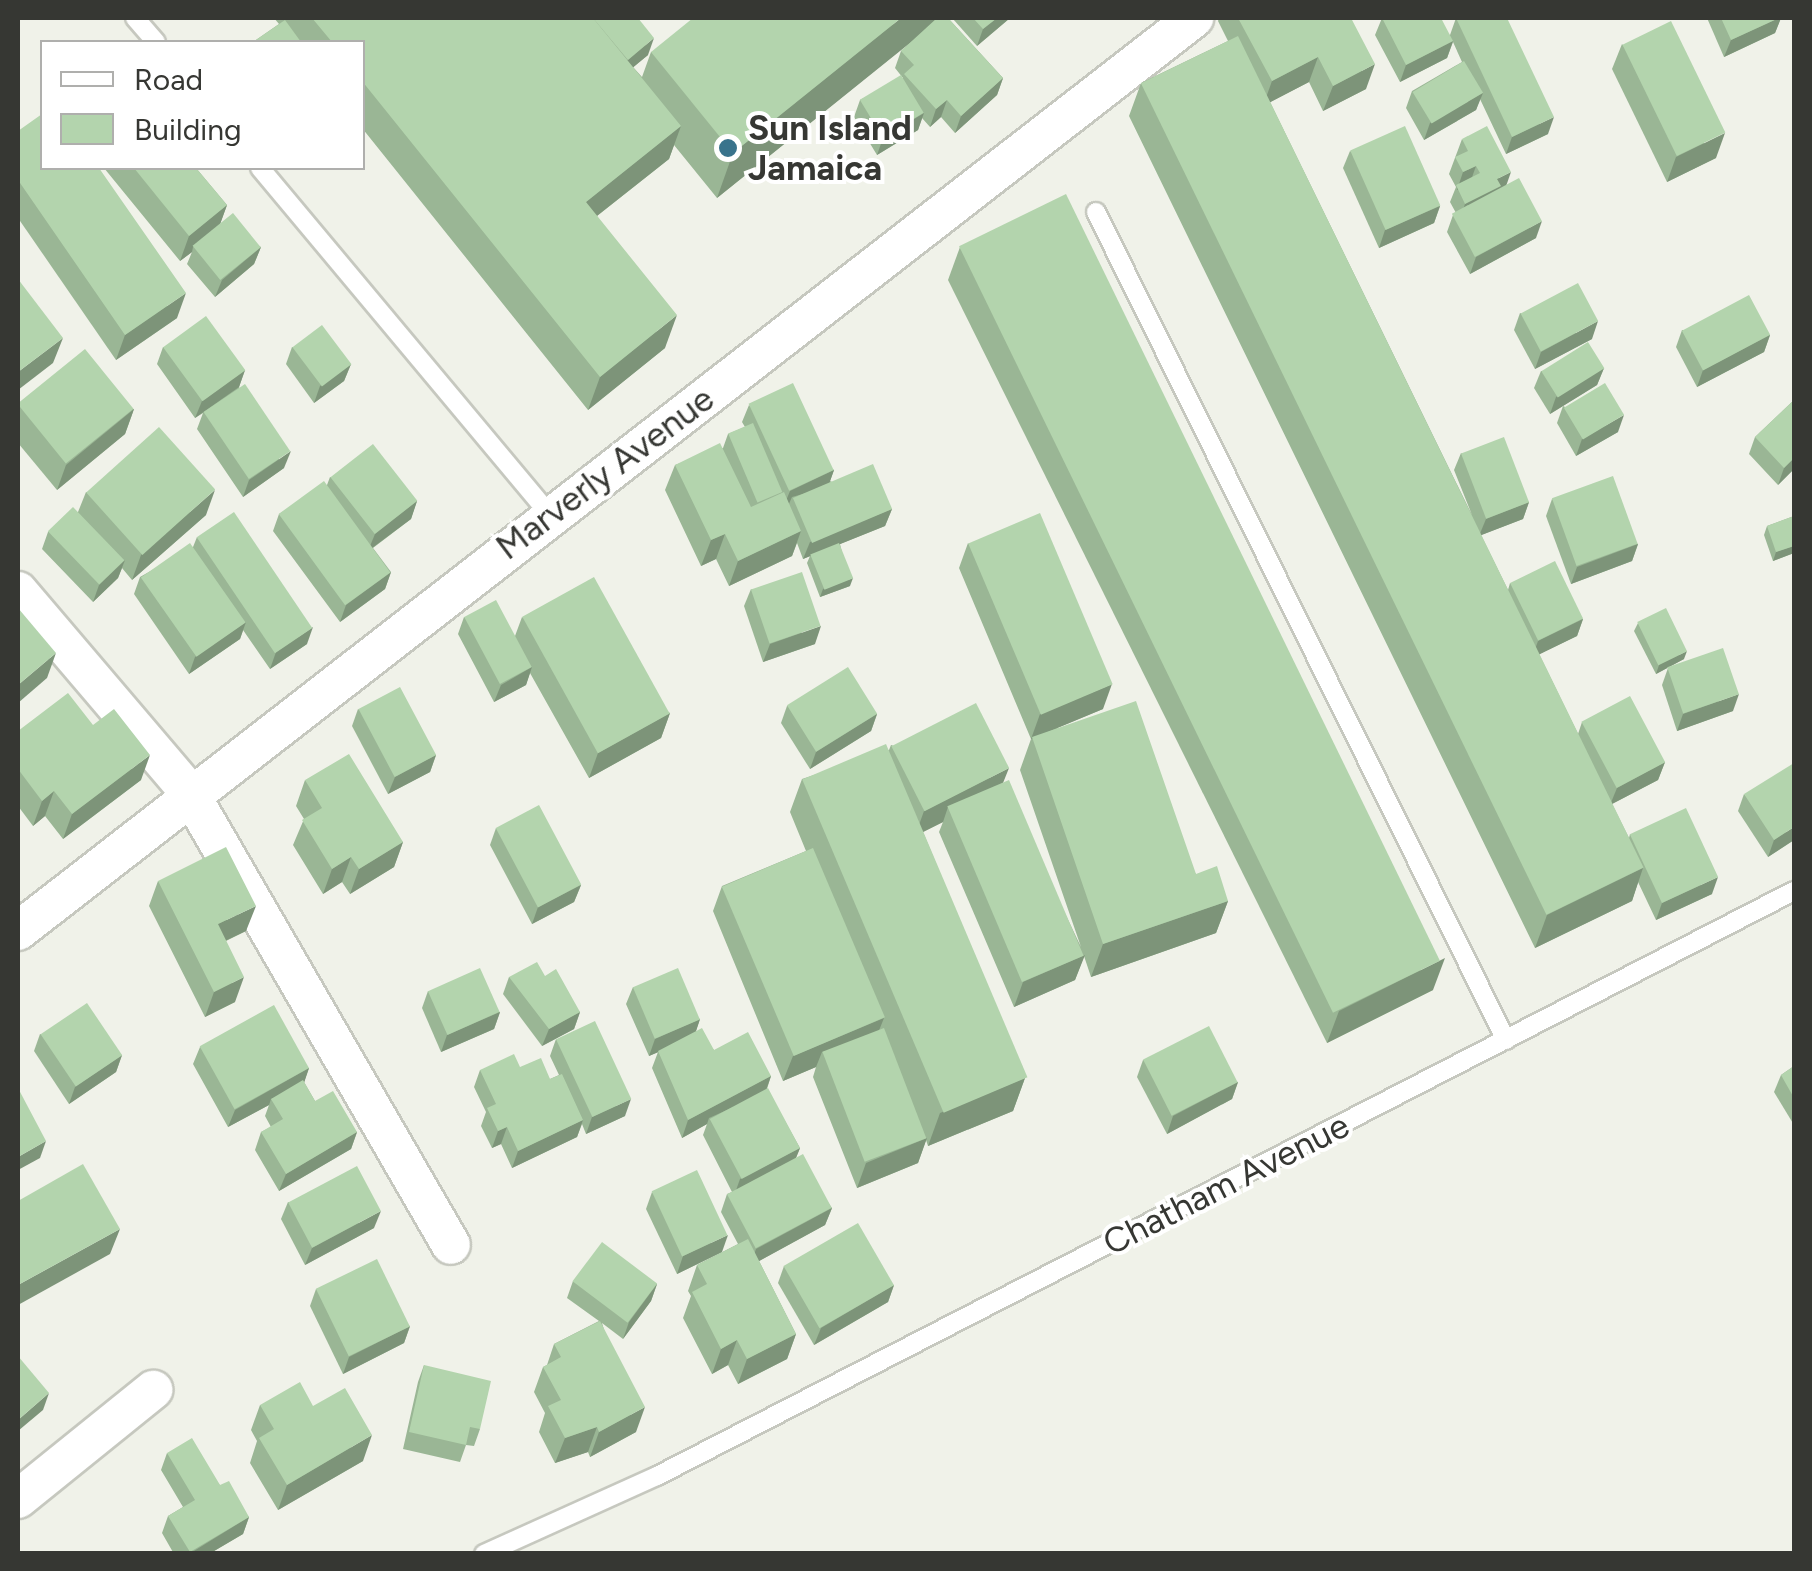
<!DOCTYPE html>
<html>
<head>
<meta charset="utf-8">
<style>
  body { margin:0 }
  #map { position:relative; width:1812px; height:1571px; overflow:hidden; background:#f0f2e9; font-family:Figtree,sans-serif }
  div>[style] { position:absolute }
  .roads { filter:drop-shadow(2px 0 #c6c8bf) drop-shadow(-2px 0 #c6c8bf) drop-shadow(0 2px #c6c8bf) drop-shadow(0 -2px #c6c8bf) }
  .lane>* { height:18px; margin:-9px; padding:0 9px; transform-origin:9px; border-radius:9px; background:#fff }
  .street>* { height:38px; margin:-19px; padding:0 19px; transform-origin:19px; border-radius:19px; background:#fff }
  .wall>* { inset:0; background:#9ab695 }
  .shaded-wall>* { inset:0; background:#7d9479 }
  .building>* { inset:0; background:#b3d4ad; transform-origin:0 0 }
  .dots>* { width:28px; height:28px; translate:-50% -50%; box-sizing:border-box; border:5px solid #fff; border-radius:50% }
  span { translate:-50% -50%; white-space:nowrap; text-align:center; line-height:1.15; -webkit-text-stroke:8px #fff; paint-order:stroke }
  .poi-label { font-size:35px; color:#363733; font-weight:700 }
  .left { translate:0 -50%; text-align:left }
  .street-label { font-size:35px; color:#363733 }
  .frame { position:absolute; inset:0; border:20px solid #363733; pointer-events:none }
  .legend { position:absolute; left:40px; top:40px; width:325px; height:130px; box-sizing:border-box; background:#fff; border:2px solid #afafad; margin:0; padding:12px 18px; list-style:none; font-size:30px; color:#363733 }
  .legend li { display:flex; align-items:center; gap:20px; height:50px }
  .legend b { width:50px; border:2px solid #afafad }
</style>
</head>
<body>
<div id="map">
  <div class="roads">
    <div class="lane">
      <i style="left:135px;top:18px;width:32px;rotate:49deg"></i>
      <i style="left:260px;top:168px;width:452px;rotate:50.1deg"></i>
      <i style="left:1096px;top:212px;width:924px;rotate:63.66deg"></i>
      <i style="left:484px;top:1554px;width:190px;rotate:-24.3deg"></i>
      <i style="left:657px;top:1476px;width:1279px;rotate:-27.23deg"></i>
    </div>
    <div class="street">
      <i style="left:18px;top:591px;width:264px;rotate:49.6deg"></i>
      <i style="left:189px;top:792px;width:523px;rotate:59.96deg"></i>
      <i style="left:18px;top:931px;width:1489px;rotate:-37.82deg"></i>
      <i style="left:18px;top:1499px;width:174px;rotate:-38.9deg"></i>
    </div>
  </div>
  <div class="wall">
    <i style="clip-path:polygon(274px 18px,638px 18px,648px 55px,633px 67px,642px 77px,651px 52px,948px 18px,1003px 78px,997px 95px,955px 133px,941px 117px,930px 127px,922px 118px,918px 130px,877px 155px,854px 117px,860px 100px,903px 78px,895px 68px,901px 51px,913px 40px,717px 198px,674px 145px,669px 159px,597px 216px,665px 348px,588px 410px,362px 128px,362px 42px,253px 42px,279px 24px)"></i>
    <i style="clip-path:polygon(954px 18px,1010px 18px,977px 46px,953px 19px)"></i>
    <i style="clip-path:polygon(1219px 18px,1351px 18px,1366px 89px,1323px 111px,1309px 82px,1270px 102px,1472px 515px,1454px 470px,1461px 453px,1529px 502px,1523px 519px,1481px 535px,1508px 590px,1510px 583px,1583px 619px,1577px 636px,1539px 654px,1578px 734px,1582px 722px,1665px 762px,1658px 780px,1612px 804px,1629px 838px,1630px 834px,1712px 894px,1656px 920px,1638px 882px,1632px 901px,1535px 948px,1129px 116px,1141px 83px,1228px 41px,1218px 21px)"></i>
    <i style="clip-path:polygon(1382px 18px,1450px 35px,1456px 18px,1548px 134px,1506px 154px,1480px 99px,1476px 110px,1424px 140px,1406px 108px,1412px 91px,1462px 62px,1453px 42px,1447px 58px,1400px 82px,1375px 35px)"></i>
    <i style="clip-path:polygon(1707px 18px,1781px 18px,1775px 33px,1724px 57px)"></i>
    <i style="clip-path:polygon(1622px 44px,1716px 158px,1667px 182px,1612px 69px)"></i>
    <i style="clip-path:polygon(18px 131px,177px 318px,116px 360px,18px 218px)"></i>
    <i style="clip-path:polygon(1462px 139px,1506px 185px,1536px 238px,1470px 274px,1447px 232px,1453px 215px,1456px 213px,1450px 202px,1456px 187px,1449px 174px)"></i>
    <i style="clip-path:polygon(1350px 151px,1440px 206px,1434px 223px,1379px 248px,1343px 168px)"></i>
    <i style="clip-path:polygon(104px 168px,196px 168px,227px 205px,220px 224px,261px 247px,254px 264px,215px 297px,187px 264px,192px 252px,180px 261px)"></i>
    <i style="clip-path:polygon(960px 247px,1433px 990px,1327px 1043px,948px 280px)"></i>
    <i style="clip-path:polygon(1520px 313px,1592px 339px,1535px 369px,1514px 330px)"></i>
    <i style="clip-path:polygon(1682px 330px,1770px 335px,1764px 352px,1697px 387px,1676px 347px)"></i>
    <i style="clip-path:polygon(163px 347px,245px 370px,239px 387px,284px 468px,243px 497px,197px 429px,203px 413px,195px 418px,157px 364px)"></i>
    <i style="clip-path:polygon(292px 347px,351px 364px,344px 381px,314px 403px,286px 364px)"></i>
    <i style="clip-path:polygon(1604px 368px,1597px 385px,1550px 414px,1534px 388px,1541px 371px)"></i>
    <i style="clip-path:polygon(1794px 400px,1794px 469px,1778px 485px,1749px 454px,1755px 437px)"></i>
    <i style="clip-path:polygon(18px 405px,134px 409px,125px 434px,57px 490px,18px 443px)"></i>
    <i style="clip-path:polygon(749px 405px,834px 470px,830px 481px,892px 509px,885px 526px,840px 544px,850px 586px,820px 597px,807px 563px,810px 556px,803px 559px,797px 543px,792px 556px,729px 586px,716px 559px,701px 566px,665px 490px,675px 465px,723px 448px,728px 434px,745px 427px,742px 422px)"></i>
    <i style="clip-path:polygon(1563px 406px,1618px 432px,1576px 456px,1557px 423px)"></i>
    <i style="clip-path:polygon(330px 477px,417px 501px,411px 519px,373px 548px,391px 572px,385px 589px,340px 622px,273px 531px,279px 514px,327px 485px)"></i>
    <i style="clip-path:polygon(86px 492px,206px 515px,132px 580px,122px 568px,118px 578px,93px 602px,42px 549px,48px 532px,78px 512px)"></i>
    <i style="clip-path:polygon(1552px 499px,1638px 544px,1632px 561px,1571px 584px,1546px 516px)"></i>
    <i style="clip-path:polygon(1794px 516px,1794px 553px,1773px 561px,1764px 535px,1767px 526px)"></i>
    <i style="clip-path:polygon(197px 537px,307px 644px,270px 669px,243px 630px,240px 639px,189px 674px,134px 594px,140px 577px,193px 547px)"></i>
    <i style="clip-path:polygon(968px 543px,1103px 709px,1057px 728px,1196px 874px,1228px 901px,1216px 933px,1091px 977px,1084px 956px,1075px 980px,1014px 1007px,939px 832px,943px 822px,923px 832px,1025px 1078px,1013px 1111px,928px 1146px,926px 1140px,918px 1163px,857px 1188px,813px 1077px,816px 1067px,783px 1081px,713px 911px,722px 886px,806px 851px,790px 812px,802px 779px,889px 750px,891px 745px,1003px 783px,1081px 947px,1020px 770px,1031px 739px,959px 568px)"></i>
    <i style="clip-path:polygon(751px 589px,815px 644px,763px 662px,744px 606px)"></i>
    <i style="clip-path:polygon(464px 617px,515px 636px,522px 617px,670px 713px,661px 738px,589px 778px,530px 673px,526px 685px,494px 702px,458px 634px)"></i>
    <i style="clip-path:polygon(1638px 623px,1684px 659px,1656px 674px,1634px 631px)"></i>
    <i style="clip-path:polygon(1668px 668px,1733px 711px,1677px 731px,1662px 685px)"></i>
    <i style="clip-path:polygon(787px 706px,877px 714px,871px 731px,810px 769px,781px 723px)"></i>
    <i style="clip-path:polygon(358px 709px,436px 755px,430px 772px,388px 794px,352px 726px)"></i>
    <i style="clip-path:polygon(93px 725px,141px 780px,63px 839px,45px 816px,33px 826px,18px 806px,18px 731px)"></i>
    <i style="clip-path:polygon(305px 780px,403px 842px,394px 867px,350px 894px,342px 882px,323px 894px,293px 845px,304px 819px,296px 806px)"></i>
    <i style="clip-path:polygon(1744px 794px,1794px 840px,1768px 857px,1738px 811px)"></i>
    <i style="clip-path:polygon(496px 828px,581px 885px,574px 902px,532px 924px,490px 845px)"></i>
    <i style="clip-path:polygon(158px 881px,246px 931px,226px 941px,235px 1002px,205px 1017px,149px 906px)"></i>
    <i style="clip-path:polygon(545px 976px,580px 1012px,574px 1029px,542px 1046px,503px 994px,509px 977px)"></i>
    <i style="clip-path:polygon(633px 987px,700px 1019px,696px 1031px,714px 1050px,771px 1076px,767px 1089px,800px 1148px,796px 1158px,832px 1208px,825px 1225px,759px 1261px,796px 1334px,787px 1359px,738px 1384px,728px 1365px,712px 1374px,683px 1318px,691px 1296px,688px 1291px,697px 1265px,738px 1244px,721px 1212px,727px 1194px,732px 1192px,703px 1135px,707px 1124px,682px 1138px,652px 1068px,658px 1052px,649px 1056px,626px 1004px)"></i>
    <i style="clip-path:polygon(428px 991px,500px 1012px,494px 1029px,441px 1052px,422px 1008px)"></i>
    <i style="clip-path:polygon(40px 1034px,122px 1055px,116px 1072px,69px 1104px,34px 1051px)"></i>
    <i style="clip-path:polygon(556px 1039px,625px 1116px,586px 1134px,582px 1124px,577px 1137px,512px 1168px,501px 1144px,492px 1148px,481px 1126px,486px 1112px,474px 1087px,480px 1070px,520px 1067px,550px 1079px,559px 1075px,550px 1056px)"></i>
    <i style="clip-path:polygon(200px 1047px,309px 1068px,304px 1082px,315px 1101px,357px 1132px,351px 1149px,279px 1191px,255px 1150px,261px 1132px,271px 1127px,265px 1116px,269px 1105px,228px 1127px,193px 1064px)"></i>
    <i style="clip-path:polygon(1143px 1060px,1238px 1082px,1232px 1099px,1167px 1134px,1137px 1077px)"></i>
    <i style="clip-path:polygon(1794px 1066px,1794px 1125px,1774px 1092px,1781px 1075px)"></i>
    <i style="clip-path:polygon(652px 1192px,722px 1252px,677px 1274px,646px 1209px)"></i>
    <i style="clip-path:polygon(288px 1202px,374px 1228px,305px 1265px,281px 1219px)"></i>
    <i style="clip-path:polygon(784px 1266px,894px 1285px,888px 1302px,814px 1345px,778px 1283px)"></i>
    <i style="clip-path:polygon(573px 1281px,657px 1284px,651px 1301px,623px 1339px,602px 1323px,636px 1432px,590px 1457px,588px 1452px,555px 1463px,539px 1432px,545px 1413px,534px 1392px,543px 1367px,547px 1365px,554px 1344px,599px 1321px,567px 1298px)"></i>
    <i style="clip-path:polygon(316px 1289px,410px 1326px,404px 1343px,343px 1374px,310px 1306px)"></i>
    <i style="clip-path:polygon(424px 1365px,480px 1429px,474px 1446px,466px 1445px,460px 1462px,403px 1449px,418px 1382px)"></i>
    <i style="clip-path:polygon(260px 1405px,313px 1406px,363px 1461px,278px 1510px,250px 1463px,257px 1441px,251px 1430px)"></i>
    <i style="clip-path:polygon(167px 1453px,220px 1485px,249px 1517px,243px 1534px,209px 1554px,174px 1554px,162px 1533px,168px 1516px,183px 1507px,161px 1470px)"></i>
  </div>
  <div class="shaded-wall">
    <i style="clip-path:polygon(901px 18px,941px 18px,717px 198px,733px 153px)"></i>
    <i style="clip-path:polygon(997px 18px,1010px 18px,977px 46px,983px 29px)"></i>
    <i style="clip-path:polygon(1779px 18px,1781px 18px,1775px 33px,1724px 57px,1731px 40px)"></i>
    <i style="clip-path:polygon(654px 38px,648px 55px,618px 80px,624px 63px)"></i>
    <i style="clip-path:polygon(1453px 41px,1447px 58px,1400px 82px,1406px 65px)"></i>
    <i style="clip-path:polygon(1318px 57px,1309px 82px,1263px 106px,1272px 81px)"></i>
    <i style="clip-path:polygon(1375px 64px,1366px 89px,1323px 111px,1333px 86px)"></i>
    <i style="clip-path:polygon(1003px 78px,997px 95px,955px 133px,961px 116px)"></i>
    <i style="clip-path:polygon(1483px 93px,1476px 110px,1424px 140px,1430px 123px)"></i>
    <i style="clip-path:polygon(947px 100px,941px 117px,930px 127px,936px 109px)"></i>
    <i style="clip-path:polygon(924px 113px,918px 130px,877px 155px,883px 138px)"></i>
    <i style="clip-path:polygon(1554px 117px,1548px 134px,1506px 154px,1512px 137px)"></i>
    <i style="clip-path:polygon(681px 126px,669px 159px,574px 234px,586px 202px)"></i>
    <i style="clip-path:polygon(1725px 133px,1716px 158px,1667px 182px,1676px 157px)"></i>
    <i style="clip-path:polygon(1476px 166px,1470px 183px,1457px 190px,1463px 172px)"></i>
    <i style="clip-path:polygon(1511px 172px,1505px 189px,1459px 221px,1465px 204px,1497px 179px)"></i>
    <i style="clip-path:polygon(227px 205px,218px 230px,193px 247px,192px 252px,180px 261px,189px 236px)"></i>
    <i style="clip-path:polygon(1440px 206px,1434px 223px,1379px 248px,1385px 230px)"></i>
    <i style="clip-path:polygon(1542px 221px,1536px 238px,1470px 274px,1476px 257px)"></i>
    <i style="clip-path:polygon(261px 247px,254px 264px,215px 297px,222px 280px)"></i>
    <i style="clip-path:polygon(186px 293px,177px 318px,116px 360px,125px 335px)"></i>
    <i style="clip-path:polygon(677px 315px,665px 348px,588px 410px,600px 377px)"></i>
    <i style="clip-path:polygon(1598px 321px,1592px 339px,1535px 369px,1541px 352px)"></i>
    <i style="clip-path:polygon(1770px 335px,1764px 352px,1697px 387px,1703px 370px)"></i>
    <i style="clip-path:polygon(63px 338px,53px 363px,18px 390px,18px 372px)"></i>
    <i style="clip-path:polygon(351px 364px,344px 381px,314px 403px,320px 386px)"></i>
    <i style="clip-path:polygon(1604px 368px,1597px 385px,1550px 414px,1556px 397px)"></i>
    <i style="clip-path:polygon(245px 370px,239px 387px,195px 418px,202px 401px)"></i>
    <i style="clip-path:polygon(134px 409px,125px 434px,57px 490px,66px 465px)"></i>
    <i style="clip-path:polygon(1624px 415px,1618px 432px,1576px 456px,1582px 439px)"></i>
    <i style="clip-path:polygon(291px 451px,284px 468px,243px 497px,249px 480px)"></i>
    <i style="clip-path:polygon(1794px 458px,1794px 469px,1778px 485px,1784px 468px)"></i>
    <i style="clip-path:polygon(834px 470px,828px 487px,792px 497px,788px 506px,783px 508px,790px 491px)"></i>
    <i style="clip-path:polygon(215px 490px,206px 515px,132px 580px,141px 555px)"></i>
    <i style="clip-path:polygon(417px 501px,411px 519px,368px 551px,375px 534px)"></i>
    <i style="clip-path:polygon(1529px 502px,1523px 519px,1479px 536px,1486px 519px)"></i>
    <i style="clip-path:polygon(892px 509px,885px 526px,803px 559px,810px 542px)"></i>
    <i style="clip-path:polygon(801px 531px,792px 556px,729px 586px,738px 561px)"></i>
    <i style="clip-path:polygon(725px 534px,716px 559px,701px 566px,711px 540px)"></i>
    <i style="clip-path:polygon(1638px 544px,1632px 561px,1571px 584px,1577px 567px)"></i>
    <i style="clip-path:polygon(1794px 546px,1794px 553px,1773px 561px,1776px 552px)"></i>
    <i style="clip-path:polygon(125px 560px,118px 578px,93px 602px,99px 585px)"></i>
    <i style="clip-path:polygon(391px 572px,385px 589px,340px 622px,346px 605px)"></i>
    <i style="clip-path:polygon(853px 578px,850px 586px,820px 597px,823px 589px)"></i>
    <i style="clip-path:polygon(1583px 619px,1577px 636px,1532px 658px,1538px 641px)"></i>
    <i style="clip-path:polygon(246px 622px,240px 639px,189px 674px,195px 657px)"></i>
    <i style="clip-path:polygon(821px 626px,815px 644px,763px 662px,770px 644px)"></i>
    <i style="clip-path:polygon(313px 627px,307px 644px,270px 669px,276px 652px)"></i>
    <i style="clip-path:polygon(1687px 651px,1684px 659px,1656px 674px,1659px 665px)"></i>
    <i style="clip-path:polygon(56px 653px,47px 678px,18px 703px,18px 685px)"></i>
    <i style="clip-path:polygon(532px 667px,526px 685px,494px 702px,501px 685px)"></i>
    <i style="clip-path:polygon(1112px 684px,1103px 709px,1031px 739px,1040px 714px)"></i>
    <i style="clip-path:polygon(1739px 694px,1733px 711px,1677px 731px,1683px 714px)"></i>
    <i style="clip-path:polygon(670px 713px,661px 738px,589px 778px,598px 753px)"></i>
    <i style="clip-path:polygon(877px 714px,871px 731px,810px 769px,816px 752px)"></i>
    <i style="clip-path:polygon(150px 755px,141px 780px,63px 839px,72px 814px)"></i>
    <i style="clip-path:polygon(436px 755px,430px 772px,388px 794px,395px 777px)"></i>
    <i style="clip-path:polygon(1665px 762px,1658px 780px,1610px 805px,1617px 788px)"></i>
    <i style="clip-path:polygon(1009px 768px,999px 793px,948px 807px,943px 822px,915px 836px,924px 811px)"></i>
    <i style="clip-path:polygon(54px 791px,45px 816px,33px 826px,42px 801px)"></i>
    <i style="clip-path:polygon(1794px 827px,1794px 840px,1768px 857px,1774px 840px)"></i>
    <i style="clip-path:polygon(403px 842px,394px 867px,350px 894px,359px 869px)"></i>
    <i style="clip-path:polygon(351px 857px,342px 882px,323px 894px,332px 869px)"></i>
    <i style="clip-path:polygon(1643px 868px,1632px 901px,1535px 948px,1547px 915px)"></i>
    <i style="clip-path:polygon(1718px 877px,1712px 894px,1656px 920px,1662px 903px)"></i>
    <i style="clip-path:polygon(581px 885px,574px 902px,532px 924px,538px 907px)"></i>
    <i style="clip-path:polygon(1228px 901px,1216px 933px,1091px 977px,1103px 944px)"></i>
    <i style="clip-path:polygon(256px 906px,246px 931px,208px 949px,218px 924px)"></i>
    <i style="clip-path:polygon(1085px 955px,1075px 980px,1014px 1007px,1023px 982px)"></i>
    <i style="clip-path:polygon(1445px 958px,1433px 990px,1327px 1043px,1339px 1011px)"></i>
    <i style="clip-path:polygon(244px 977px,235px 1002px,205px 1017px,214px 992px)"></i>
    <i style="clip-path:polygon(500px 1012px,494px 1029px,441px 1052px,447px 1035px)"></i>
    <i style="clip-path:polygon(580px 1012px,574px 1029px,542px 1046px,549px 1029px)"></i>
    <i style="clip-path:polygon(884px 1018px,874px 1043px,822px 1052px,816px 1067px,783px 1081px,793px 1056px)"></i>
    <i style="clip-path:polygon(700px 1019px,694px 1037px,649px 1056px,655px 1039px)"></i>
    <i style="clip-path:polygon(122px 1055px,116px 1072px,69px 1104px,75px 1087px)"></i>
    <i style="clip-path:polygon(309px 1068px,303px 1086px,271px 1099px,269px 1105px,228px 1127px,235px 1110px)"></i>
    <i style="clip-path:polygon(771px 1076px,765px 1093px,709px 1118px,707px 1124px,682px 1138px,688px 1120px)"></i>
    <i style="clip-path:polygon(1025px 1078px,1013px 1111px,928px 1146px,940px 1113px)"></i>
    <i style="clip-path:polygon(1238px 1082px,1232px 1099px,1167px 1134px,1173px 1116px)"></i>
    <i style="clip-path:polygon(631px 1099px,625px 1116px,586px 1134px,592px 1117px)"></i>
    <i style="clip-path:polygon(583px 1120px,577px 1137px,512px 1168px,518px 1151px)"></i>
    <i style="clip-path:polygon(507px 1127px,501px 1144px,492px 1148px,498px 1131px)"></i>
    <i style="clip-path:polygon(357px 1132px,351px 1149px,279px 1191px,286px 1174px)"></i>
    <i style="clip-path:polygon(927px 1138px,918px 1163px,857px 1188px,866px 1163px)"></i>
    <i style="clip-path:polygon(46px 1141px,40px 1158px,18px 1170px,18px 1157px)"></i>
    <i style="clip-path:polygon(800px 1148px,793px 1165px,734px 1196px,740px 1179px)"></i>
    <i style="clip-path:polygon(832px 1208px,825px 1225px,750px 1266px,756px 1249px)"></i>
    <i style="clip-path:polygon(381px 1211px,374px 1228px,305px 1265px,312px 1248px)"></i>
    <i style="clip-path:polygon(120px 1229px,110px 1254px,18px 1305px,18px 1285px)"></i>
    <i style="clip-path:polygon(728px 1235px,722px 1252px,677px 1274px,683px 1256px)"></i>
    <i style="clip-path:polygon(657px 1284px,651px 1301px,623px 1339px,629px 1322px)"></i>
    <i style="clip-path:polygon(894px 1285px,888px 1302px,814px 1345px,821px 1328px)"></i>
    <i style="clip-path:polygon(410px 1326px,404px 1343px,343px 1374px,349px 1357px)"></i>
    <i style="clip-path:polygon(796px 1334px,787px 1359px,738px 1384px,747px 1359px)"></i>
    <i style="clip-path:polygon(737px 1340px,728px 1365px,712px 1374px,721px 1349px)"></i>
    <i style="clip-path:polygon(49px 1393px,43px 1410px,18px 1431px,18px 1420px)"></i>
    <i style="clip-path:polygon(645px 1407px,636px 1432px,590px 1457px,599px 1432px)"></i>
    <i style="clip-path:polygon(597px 1427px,588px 1452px,555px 1463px,565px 1438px)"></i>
    <i style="clip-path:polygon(372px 1435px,363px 1461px,278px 1510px,287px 1485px)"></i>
    <i style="clip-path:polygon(249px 1517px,243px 1534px,209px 1554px,189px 1554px)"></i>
  </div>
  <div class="building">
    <i style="clip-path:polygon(312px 18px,593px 18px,681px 126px,586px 202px,677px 315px,600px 377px,362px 81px,362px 42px,332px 42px)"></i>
    <i style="clip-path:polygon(593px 18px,638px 18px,654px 38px,628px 60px)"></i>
    <i style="clip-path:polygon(693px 18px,901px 18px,733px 153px,651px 52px)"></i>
    <i style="clip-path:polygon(937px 18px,948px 18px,1003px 78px,961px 116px,947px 100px,936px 109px,904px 74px,914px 65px,901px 51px)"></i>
    <i style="clip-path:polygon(973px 18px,997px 18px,983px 29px)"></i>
    <i style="clip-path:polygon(1238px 18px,1351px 18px,1375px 64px,1333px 86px,1318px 57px,1272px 81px)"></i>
    <i style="clip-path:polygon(1382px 18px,1441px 18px,1453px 41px,1406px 65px)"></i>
    <i style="clip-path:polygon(1456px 18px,1507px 18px,1554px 117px,1512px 137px)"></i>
    <i style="clip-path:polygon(1721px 18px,1779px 18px,1731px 40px)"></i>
    <i style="clip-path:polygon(285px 20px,301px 42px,253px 42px)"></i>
    <i style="left:1671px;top:21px;width:124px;height:54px;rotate:64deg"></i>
    <i style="left:1238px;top:36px;width:925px;height:108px;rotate:64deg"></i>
    <i style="left:1464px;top:61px;width:37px;height:60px;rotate:59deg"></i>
    <i style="left:901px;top:75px;width:44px;height:48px;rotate:59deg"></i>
    <i style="clip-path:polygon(42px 114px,42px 168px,99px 168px,186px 293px,125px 335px,18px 180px,18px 131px)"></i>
    <i style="left:1405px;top:126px;width:87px;height:60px;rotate:66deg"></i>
    <i style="clip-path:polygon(1487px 126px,1511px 172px,1497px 179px,1501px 186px,1465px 204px,1456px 185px,1480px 173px,1476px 166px,1463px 172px,1455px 157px,1468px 151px,1462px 139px)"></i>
    <i style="clip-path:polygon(134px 168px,196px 168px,227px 205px,189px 236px)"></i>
    <i style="left:1519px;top:178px;width:49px;height:76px;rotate:62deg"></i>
    <i style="left:1066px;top:194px;width:853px;height:119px;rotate:64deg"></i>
    <i style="left:233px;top:213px;width:44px;height:52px;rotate:51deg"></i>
    <i style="clip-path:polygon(18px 279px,63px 338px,18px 372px)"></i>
    <i style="left:1578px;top:283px;width:43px;height:65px;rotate:62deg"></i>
    <i style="left:1749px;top:295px;width:45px;height:76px;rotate:62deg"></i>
    <i style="left:206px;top:316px;width:67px;height:53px;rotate:54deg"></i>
    <i style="left:322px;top:325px;width:49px;height:37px;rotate:53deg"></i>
    <i style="left:1588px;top:342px;width:31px;height:55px;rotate:58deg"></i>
    <i style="left:85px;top:349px;width:77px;height:87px;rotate:51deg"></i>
    <i style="left:793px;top:383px;width:96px;height:49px;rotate:65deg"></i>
    <i style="left:1605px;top:383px;width:37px;height:48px;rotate:59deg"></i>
    <i style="left:245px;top:384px;width:81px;height:50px;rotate:56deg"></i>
    <i style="clip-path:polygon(1794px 400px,1794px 458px,1784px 468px,1755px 437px)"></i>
    <i style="left:753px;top:423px;width:75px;height:27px;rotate:67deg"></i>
    <i style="left:159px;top:427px;width:84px;height:98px;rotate:48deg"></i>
    <i style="left:1504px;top:437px;width:70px;height:46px;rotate:69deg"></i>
    <i style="clip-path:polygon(720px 443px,751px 507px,784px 492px,801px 531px,738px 561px,725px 534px,711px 540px,675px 465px)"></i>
    <i style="left:373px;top:444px;width:72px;height:54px;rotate:52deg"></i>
    <i style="left:873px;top:464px;width:49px;height:87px;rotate:67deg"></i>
    <i style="left:1613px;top:476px;width:72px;height:65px;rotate:70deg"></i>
    <i style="left:324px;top:481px;width:113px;height:56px;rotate:54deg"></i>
    <i style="left:73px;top:507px;width:74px;height:35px;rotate:46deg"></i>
    <i style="left:234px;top:512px;width:140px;height:45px;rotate:56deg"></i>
    <i style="left:1040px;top:513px;width:186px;height:78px;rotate:67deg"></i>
    <i style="clip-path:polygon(1794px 516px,1794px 546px,1776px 552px,1767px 526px)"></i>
    <i style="left:190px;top:543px;width:97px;height:60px;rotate:55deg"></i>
    <i style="left:839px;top:543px;width:38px;height:31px;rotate:68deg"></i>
    <i style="left:1555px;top:561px;width:64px;height:50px;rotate:64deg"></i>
    <i style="left:802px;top:572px;width:57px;height:54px;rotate:71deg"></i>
    <i style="left:594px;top:577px;width:156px;height:82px;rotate:61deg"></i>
    <i style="left:496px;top:600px;width:76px;height:36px;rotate:62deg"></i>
    <i style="clip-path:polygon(18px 608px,56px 653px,18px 685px)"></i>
    <i style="left:1666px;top:608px;width:48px;height:32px;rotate:64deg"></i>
    <i style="left:1723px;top:648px;width:49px;height:59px;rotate:71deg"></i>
    <i style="left:848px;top:667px;width:55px;height:72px;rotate:58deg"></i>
    <i style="left:400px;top:687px;width:77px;height:47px;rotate:62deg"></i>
    <i style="clip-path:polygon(68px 693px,93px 725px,114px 709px,150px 755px,72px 814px,54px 791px,42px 801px,18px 769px,18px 731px)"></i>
    <i style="left:1630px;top:696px;width:75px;height:55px;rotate:62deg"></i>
    <i style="clip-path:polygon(1136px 701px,1196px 874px,1217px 866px,1228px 901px,1103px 944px,1032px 737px)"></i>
    <i style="left:976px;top:703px;width:73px;height:95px;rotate:63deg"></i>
    <i style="left:886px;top:744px;width:362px;height:91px;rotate:67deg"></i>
    <i style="clip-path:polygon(349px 754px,403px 842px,359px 869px,351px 857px,332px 869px,302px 820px,322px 808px,305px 780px)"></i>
    <i style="clip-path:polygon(1794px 763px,1794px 827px,1774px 840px,1744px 794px)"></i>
    <i style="left:1009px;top:780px;width:191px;height:67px;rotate:67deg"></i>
    <i style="left:539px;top:805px;width:90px;height:49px;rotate:62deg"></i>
    <i style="left:1686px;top:808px;width:76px;height:62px;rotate:65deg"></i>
    <i style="clip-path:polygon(226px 847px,256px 906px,218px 924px,244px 977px,214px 992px,158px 881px)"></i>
    <i style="left:813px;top:848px;width:184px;height:99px;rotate:67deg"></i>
    <i style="clip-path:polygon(537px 962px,545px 976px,556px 969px,580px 1012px,549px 1029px,509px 977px)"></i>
    <i style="left:480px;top:968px;width:48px;height:57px;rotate:66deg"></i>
    <i style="left:678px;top:968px;width:56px;height:49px;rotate:67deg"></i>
    <i style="left:87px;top:1003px;width:63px;height:56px;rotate:56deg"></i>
    <i style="left:274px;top:1005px;width:72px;height:85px;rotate:61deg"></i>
    <i style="left:595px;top:1021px;width:86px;height:43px;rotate:65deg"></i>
    <i style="left:1209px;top:1026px;width:63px;height:74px;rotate:63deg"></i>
    <i style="clip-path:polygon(702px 1028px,714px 1050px,748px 1032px,771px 1076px,688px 1120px,658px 1051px)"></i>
    <i style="left:884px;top:1028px;width:118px;height:66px;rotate:69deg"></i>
    <i style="clip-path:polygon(514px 1054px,520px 1067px,541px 1058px,550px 1079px,562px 1074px,583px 1120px,518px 1151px,507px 1127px,498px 1131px,487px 1108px,496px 1104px,480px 1070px)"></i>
    <i style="clip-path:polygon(1794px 1066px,1794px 1098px,1781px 1075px)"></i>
    <i style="clip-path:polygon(303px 1080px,315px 1101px,333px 1091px,357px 1132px,286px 1174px,261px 1132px,283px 1119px,271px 1099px)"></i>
    <i style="clip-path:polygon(18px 1088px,46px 1141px,18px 1157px)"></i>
    <i style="left:768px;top:1088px;width:68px;height:66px;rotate:62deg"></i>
    <i style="left:803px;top:1154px;width:61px;height:86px;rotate:62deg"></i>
    <i style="clip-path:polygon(83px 1164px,120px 1229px,18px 1285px,18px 1201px)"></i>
    <i style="left:357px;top:1166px;width:51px;height:78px;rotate:62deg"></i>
    <i style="left:697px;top:1170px;width:72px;height:50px;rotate:65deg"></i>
    <i style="left:858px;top:1223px;width:72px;height:86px;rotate:60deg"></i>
    <i style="clip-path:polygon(748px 1239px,796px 1334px,747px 1359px,737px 1340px,721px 1349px,692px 1292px,707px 1284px,697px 1265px)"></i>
    <i style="left:602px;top:1242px;width:69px;height:49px;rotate:37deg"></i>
    <i style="left:377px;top:1259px;width:75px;height:68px;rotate:64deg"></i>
    <i style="clip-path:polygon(600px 1321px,645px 1407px,599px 1432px,597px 1427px,565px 1438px,548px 1406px,561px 1400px,543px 1367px,561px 1357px,554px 1344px)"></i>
    <i style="clip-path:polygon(18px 1356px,49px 1393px,18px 1420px)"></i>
    <i style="clip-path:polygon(424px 1365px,491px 1381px,480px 1429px,470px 1427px,466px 1445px,409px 1432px)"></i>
    <i style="clip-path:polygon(300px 1382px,313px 1406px,345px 1388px,372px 1435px,287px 1485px,259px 1438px,274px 1429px,260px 1405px)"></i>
    <i style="clip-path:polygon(192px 1438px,220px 1485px,229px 1481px,249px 1517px,190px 1552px,168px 1516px,195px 1500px,167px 1453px)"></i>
  </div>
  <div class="dots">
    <i style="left:728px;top:148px;background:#39738c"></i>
  </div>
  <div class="poi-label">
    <span class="left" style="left:748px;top:148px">Sun Island<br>Jamaica</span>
  </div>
  <div class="street-label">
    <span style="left:605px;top:473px;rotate:-37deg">Marverly Avenue</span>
    <span style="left:1226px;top:1184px;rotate:-27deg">Chatham Avenue</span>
  </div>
  <div class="frame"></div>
  <ul class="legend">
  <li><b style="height:12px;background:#fff"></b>Road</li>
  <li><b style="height:28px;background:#b3d4ad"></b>Building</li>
  </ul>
</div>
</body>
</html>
